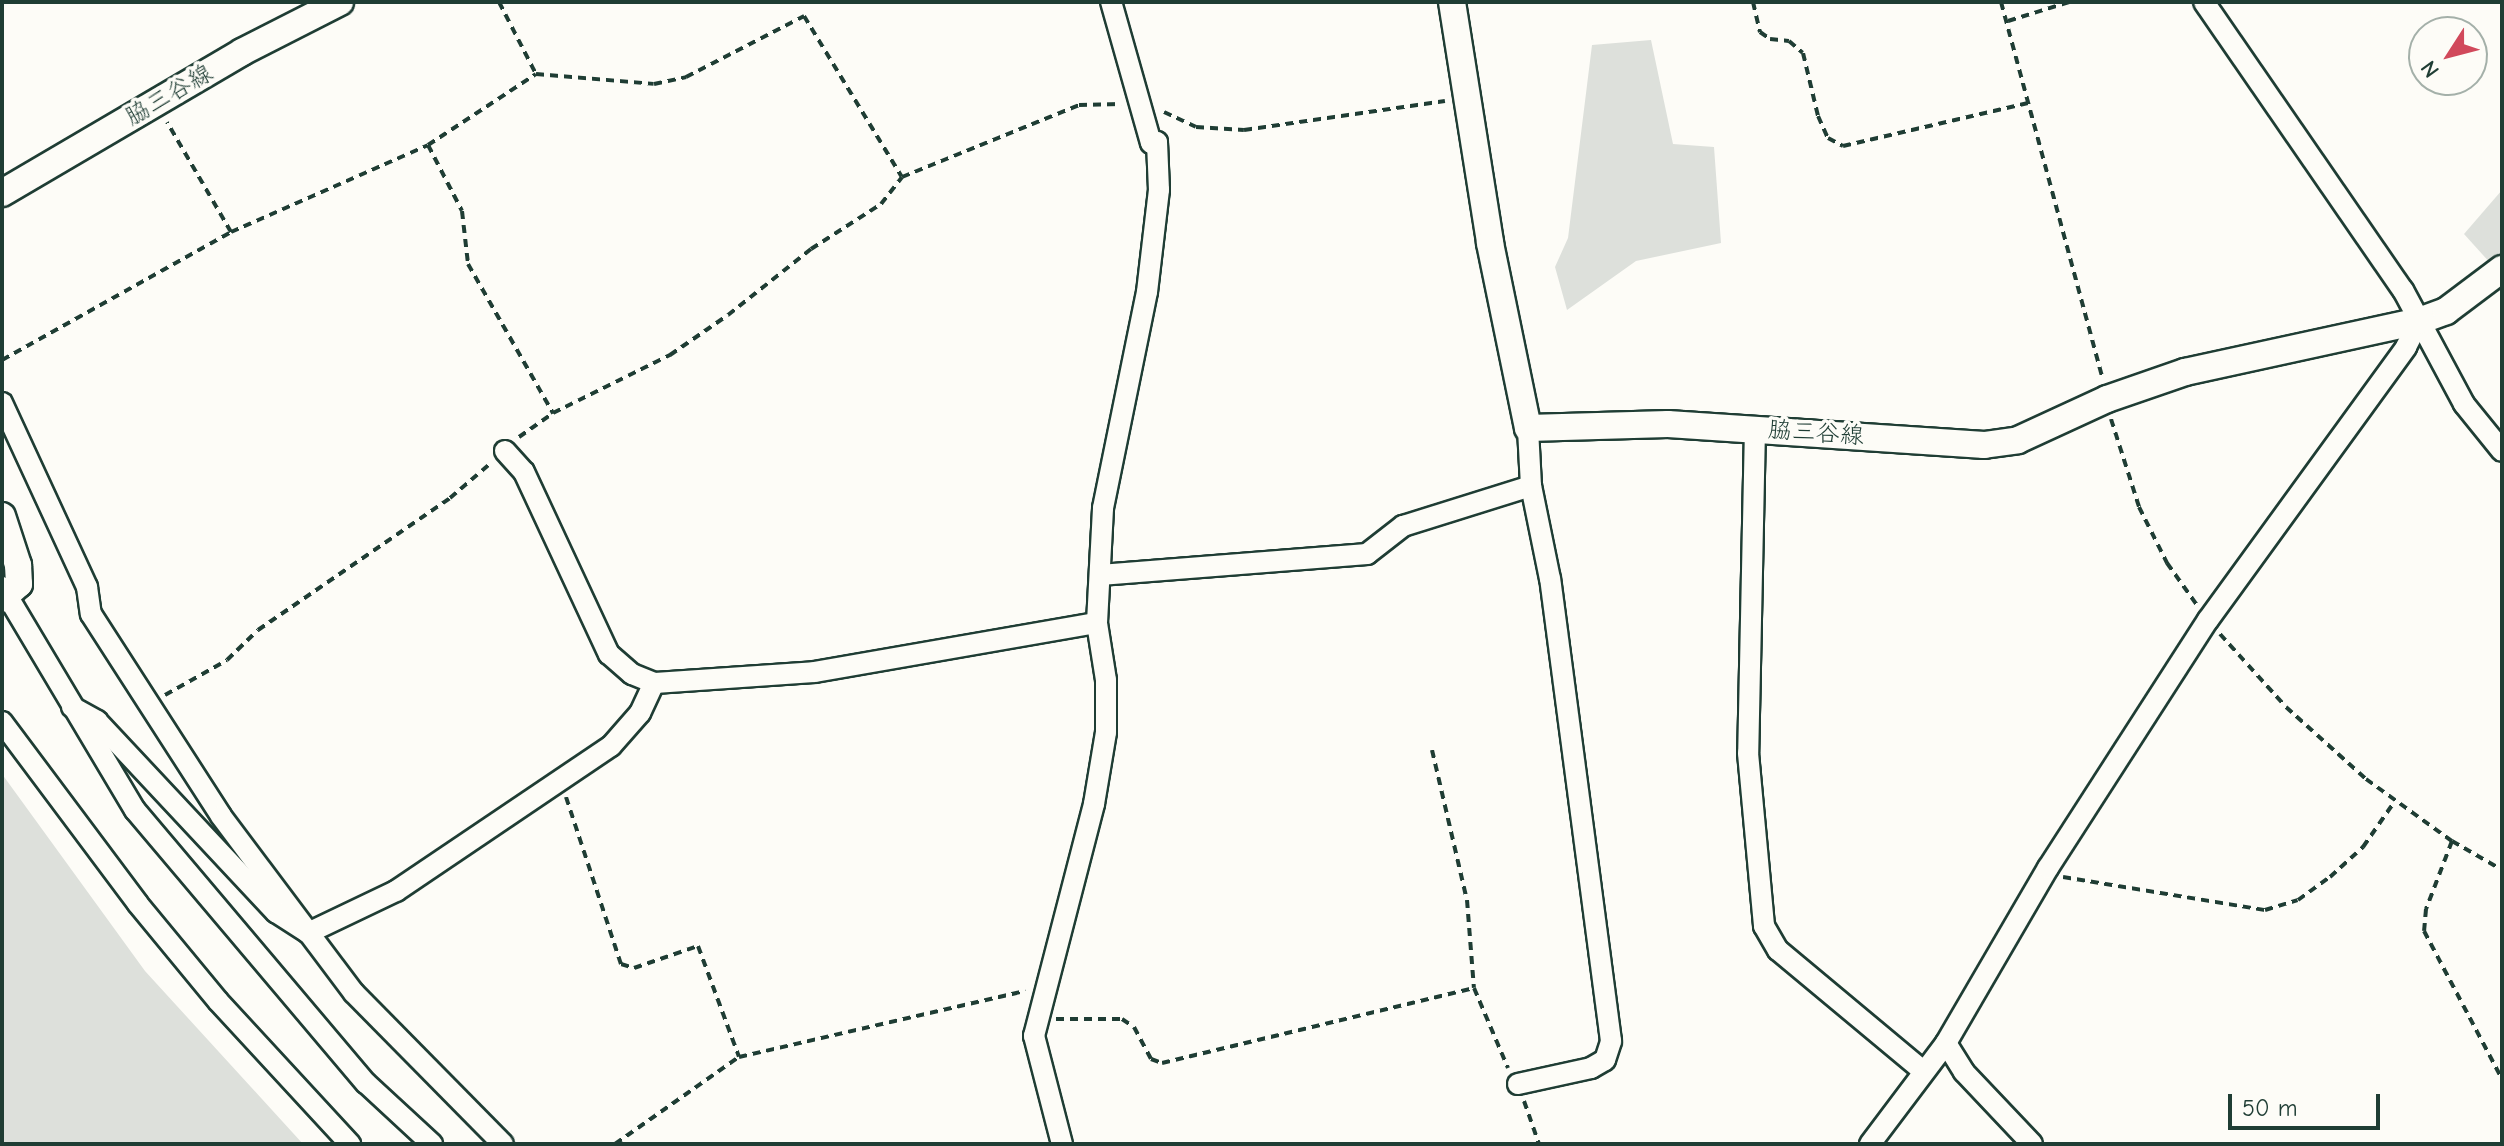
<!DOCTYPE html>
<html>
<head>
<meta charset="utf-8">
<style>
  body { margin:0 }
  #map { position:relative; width:2504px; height:1146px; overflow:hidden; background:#fdfcf7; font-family:"Comic Neue","Klee One",sans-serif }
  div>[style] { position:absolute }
  .green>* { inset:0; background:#dde0db }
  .path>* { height:4px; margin-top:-2px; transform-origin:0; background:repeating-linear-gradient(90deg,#1f3d34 0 8px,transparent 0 14px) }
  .roads { filter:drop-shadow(2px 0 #1f3d34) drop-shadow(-2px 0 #1f3d34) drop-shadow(0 2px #1f3d34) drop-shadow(0 -2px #1f3d34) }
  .minor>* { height:20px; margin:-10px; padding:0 10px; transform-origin:10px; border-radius:10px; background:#fdfcf7 }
  .major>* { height:26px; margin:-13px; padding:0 13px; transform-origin:13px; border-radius:13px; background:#fdfcf7 }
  span { translate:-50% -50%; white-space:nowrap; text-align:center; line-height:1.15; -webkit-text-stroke:7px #fdfcf7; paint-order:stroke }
  .street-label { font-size:24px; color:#1f3d34 }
  .frame { position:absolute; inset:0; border:4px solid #1f3d34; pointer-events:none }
  .north { position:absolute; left:2408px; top:16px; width:80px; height:80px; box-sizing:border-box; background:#fdfcf7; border:2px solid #a4b0a9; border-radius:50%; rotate:234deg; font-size:22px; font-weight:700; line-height:32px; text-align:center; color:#1f3d34 }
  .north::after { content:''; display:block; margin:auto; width:28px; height:36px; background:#d1495b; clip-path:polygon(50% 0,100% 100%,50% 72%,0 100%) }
  .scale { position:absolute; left:2228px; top:1094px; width:152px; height:36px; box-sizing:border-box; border:4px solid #1f3d34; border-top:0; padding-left:10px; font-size:24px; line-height:28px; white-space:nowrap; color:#1f3d34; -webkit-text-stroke:6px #fdfcf7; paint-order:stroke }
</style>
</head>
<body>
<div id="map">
  <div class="green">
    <i style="clip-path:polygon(1651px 40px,1673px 144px,1714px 147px,1721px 243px,1636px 261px,1567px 310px,1555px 267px,1568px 238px,1592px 45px)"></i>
    <i style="clip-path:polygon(2502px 190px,2502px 257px,2492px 265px,2464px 234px)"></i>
    <i style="clip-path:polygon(2px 774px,145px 971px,303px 1144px,2px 1144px)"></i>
  </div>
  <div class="path">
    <i style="left:499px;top:2px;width:81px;rotate:62.8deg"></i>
    <i style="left:536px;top:74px;width:118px;rotate:4.8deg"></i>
    <i style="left:654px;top:84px;width:33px;rotate:-12deg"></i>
    <i style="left:686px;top:77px;width:133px;rotate:-27.3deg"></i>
    <i style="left:804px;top:16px;width:188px;rotate:58.7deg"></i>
    <i style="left:1753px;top:2px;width:31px;rotate:77deg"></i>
    <i style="left:1760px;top:32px;width:12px;rotate:35deg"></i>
    <i style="left:1770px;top:39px;width:19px;rotate:6deg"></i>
    <i style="left:1789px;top:41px;width:18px;rotate:41deg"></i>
    <i style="left:1803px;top:53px;width:65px;rotate:76.6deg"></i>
    <i style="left:1818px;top:116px;width:24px;rotate:66deg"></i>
    <i style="left:1828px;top:138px;width:17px;rotate:28deg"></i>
    <i style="left:1843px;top:146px;width:190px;rotate:-13.1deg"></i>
    <i style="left:2001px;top:2px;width:391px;rotate:74.9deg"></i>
    <i style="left:2008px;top:21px;width:64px;rotate:-17.3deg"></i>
    <i style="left:1164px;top:112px;width:35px;rotate:25deg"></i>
    <i style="left:1196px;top:127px;width:48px;rotate:3.6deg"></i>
    <i style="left:1244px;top:130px;width:203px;rotate:-8.2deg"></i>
    <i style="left:428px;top:145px;width:74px;rotate:62.7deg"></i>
    <i style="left:462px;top:211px;width:53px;rotate:83.5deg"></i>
    <i style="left:468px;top:264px;width:172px;rotate:60.3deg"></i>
    <i style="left:231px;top:232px;width:215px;rotate:-23.8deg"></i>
    <i style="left:428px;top:145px;width:129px;rotate:-33.3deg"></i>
    <i style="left:2px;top:360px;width:262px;rotate:-29.2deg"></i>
    <i style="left:231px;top:232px;width:127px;rotate:-120.2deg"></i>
    <i style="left:2111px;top:419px;width:92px;rotate:72.3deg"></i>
    <i style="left:2139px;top:507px;width:63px;rotate:63.4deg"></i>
    <i style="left:2167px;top:563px;width:52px;rotate:54.5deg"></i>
    <i style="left:519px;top:437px;width:42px;rotate:-35.2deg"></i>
    <i style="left:553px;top:413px;width:131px;rotate:-26.4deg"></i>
    <i style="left:670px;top:355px;width:70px;rotate:-34.6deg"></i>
    <i style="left:728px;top:315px;width:106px;rotate:-38.5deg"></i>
    <i style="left:811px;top:249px;width:83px;rotate:-32.7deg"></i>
    <i style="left:881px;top:204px;width:34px;rotate:-52deg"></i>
    <i style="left:902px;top:177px;width:191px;rotate:-22.1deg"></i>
    <i style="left:1079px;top:105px;width:42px;rotate:-1.4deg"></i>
    <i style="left:2220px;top:634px;width:98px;rotate:47.9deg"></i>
    <i style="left:2286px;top:707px;width:108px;rotate:42deg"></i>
    <i style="left:2366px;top:779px;width:106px;rotate:35.8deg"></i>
    <i style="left:2452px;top:841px;width:58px;rotate:30.1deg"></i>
    <i style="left:165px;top:695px;width:71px;rotate:-29.4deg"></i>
    <i style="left:227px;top:660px;width:43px;rotate:-44.1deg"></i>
    <i style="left:258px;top:630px;width:233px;rotate:-34.5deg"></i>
    <i style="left:450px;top:498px;width:55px;rotate:-40.6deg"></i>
    <i style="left:1432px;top:750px;width:154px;rotate:76.9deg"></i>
    <i style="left:1467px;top:900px;width:88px;rotate:85.5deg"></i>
    <i style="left:1474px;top:988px;width:87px;rotate:67deg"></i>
    <i style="left:566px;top:797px;width:176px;rotate:71.8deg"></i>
    <i style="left:621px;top:964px;width:14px;rotate:17deg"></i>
    <i style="left:634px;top:968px;width:68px;rotate:-19deg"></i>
    <i style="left:698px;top:946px;width:118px;rotate:69.7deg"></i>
    <i style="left:2452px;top:841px;width:73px;rotate:110.9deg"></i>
    <i style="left:2426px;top:909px;width:22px;rotate:95deg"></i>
    <i style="left:2424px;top:931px;width:167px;rotate:62.2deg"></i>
    <i style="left:2063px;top:877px;width:205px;rotate:9.3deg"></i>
    <i style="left:2265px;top:910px;width:34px;rotate:-17deg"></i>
    <i style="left:2298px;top:900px;width:39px;rotate:-36deg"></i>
    <i style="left:2330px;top:877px;width:45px;rotate:-42.3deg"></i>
    <i style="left:2363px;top:847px;width:56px;rotate:-55.2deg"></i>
    <i style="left:1056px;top:1019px;width:66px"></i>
    <i style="left:1122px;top:1019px;width:14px;rotate:34deg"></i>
    <i style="left:1134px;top:1027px;width:36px;rotate:62deg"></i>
    <i style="left:1151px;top:1059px;width:12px;rotate:20deg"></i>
    <i style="left:1162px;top:1063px;width:321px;rotate:-13.5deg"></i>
    <i style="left:1524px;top:1101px;width:46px;rotate:70.8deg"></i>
    <i style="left:615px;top:1144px;width:151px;rotate:-35.1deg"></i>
    <i style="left:739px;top:1057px;width:294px;rotate:-13deg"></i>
  </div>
  <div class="roads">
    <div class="minor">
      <i style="left:2204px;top:2px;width:350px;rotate:55.4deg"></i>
      <i style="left:2403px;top:290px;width:129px;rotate:61.8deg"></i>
      <i style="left:2464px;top:404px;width:60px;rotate:51deg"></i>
      <i style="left:2px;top:403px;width:203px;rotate:65.2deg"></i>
      <i style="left:87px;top:587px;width:27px;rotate:82deg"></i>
      <i style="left:91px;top:614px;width:240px;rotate:57.2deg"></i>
      <i style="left:221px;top:816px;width:221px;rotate:53.1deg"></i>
      <i style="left:354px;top:993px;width:212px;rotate:45.4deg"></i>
      <i style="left:1755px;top:428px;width:325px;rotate:91.2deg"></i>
      <i style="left:1748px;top:753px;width:174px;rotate:84.7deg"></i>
      <i style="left:1764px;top:926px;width:28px;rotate:60deg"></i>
      <i style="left:1778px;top:950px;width:186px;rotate:39.8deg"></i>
      <i style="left:505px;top:451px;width:28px;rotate:48deg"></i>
      <i style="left:524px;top:472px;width:201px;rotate:65deg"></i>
      <i style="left:609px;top:654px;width:30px;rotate:41deg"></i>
      <i style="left:632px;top:674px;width:24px;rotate:22deg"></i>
      <i style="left:654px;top:683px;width:161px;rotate:-3.9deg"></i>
      <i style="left:815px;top:672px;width:286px;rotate:-9.9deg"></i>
      <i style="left:1100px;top:575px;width:268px;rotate:-4.5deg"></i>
      <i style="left:1367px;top:554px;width:46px;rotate:-37.9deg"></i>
      <i style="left:1403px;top:526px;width:134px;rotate:-17.4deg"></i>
      <i style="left:2px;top:587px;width:260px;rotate:59.2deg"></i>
      <i style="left:135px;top:810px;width:358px;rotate:49.8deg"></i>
      <i style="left:366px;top:1083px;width:90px;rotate:42.7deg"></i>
      <i style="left:72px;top:707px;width:29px;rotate:29deg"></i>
      <i style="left:97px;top:721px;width:262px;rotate:46.9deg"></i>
      <i style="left:276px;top:912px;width:38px;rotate:33deg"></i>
      <i style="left:308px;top:933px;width:98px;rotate:-25.5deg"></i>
      <i style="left:396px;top:891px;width:259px;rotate:-34deg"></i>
      <i style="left:611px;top:746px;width:44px;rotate:-48.7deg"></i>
      <i style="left:640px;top:713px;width:33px;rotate:-65deg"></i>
      <i style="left:2px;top:722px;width:227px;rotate:53.2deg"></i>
      <i style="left:138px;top:904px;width:126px;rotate:50.5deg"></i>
      <i style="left:218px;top:1001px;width:195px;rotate:47.3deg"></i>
      <i style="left:1946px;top:1043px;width:34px;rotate:58deg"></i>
      <i style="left:1964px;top:1072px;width:99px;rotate:46.6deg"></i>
      <i style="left:1518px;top:1084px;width:75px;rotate:-12.4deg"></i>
      <i style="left:1591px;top:1068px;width:16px;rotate:-30deg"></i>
      <i style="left:1605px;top:1060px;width:20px;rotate:-72deg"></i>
      <i style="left:1611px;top:1041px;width:466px;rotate:-97.5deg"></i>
      <i style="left:1550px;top:579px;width:95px;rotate:-101.5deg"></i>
      <i style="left:1531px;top:486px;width:58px;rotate:-93deg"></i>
      <i style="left:1062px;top:1144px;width:112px;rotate:-104.5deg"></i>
      <i style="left:1034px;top:1036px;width:240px;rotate:-75.5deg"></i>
      <i style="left:1094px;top:804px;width:73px;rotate:-80.5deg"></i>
      <i style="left:1106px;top:732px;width:52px;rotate:-90deg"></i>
      <i style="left:1106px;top:680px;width:58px;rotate:-99deg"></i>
      <i style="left:1097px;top:623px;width:115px;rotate:-87deg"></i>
      <i style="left:1103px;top:508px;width:220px;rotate:-78.5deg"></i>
      <i style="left:1147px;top:292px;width:103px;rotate:-83.3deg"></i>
      <i style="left:1159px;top:190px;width:48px;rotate:-92.4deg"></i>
      <i style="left:1157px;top:142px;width:6px;rotate:171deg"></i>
      <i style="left:1151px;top:143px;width:147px;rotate:-105.8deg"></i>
      <i style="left:1870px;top:1144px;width:126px;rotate:-53deg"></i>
      <i style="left:1946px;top:1043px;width:203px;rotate:-59.8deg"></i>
      <i style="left:2048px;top:868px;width:295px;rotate:-57.2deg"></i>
      <i style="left:2208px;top:620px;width:337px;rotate:-54deg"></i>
      <i style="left:2406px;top:347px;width:29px;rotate:-63deg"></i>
    </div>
    <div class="major">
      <i style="left:1452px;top:2px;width:244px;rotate:81deg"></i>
      <i style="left:1490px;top:243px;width:189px;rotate:78.4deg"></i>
      <i style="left:1528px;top:428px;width:140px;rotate:-1.6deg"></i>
      <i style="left:1668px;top:424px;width:317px;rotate:3.8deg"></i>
      <i style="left:1984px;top:445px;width:34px;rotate:-8deg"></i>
      <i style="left:2018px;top:440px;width:98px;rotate:-24.7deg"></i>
      <i style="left:2107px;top:399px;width:83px;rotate:-19.1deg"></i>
      <i style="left:2185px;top:372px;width:239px;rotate:-12.3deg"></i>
      <i style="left:2419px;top:321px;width:29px;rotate:-20deg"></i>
      <i style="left:2446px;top:311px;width:70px;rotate:-36.9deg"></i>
      <i style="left:2px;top:193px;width:278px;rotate:-30.4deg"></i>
      <i style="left:242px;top:52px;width:110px;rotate:-27deg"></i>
      <i style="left:2px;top:516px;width:52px;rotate:71.9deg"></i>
      <i style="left:18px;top:565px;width:19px;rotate:87deg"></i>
      <i style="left:19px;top:584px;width:23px;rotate:139deg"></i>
    </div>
  </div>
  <div class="street-label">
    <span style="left:169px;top:95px;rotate:-30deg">脇三谷線</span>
    <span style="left:1816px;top:433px;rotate:4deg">脇三谷線</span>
  </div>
  <div class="frame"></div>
  <div class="north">N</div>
  <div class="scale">50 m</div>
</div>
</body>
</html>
